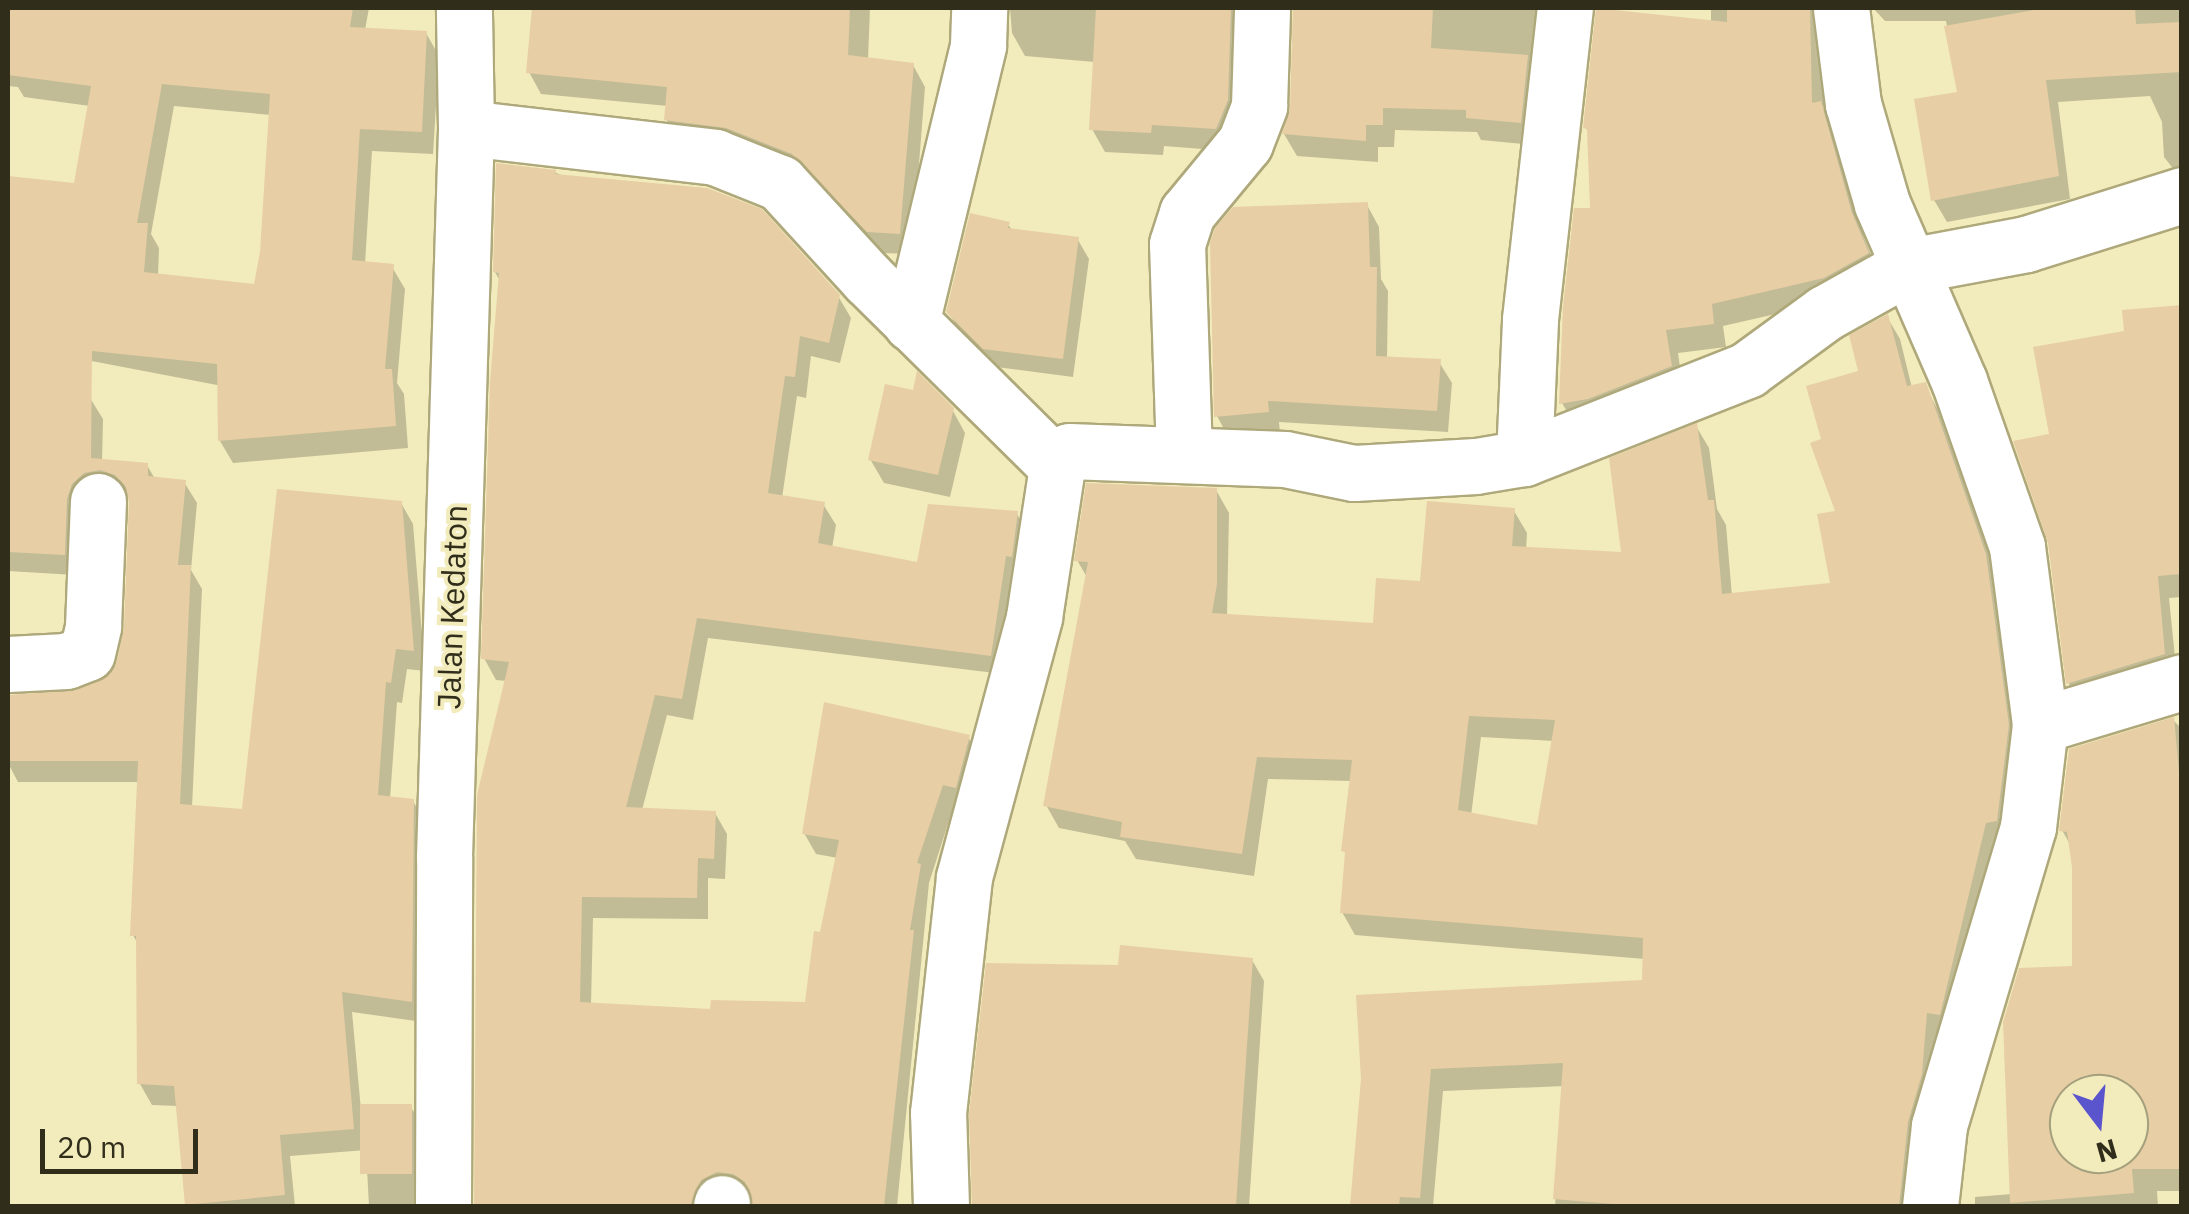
<!DOCTYPE html>
<html>
<head>
<meta charset="utf-8">
<style>
  body { margin:0 }
  #map { position:relative; width:2189px; height:1214px; overflow:hidden; background:#f2ebbc; font-family:"IBM Plex Sans",sans-serif }
  div>[style] { position:absolute }
  .shadow>* { inset:0; background:#0003 }
  .building>* { inset:0; background:#e7cea5; transform-origin:0 0 }
  .roads { filter:drop-shadow(2px 0 #aea87b) drop-shadow(-2px 0 #aea87b) drop-shadow(0 2px #aea87b) drop-shadow(0 -2px #aea87b) }
  .minor>* { height:55px; margin:-27.5px; padding:0 27.5px; transform-origin:27.5px; border-radius:27.5px; background:#fff }
  span { translate:-50% -50%; white-space:nowrap; text-align:center; line-height:1.15; -webkit-text-stroke:8px #f2ebbc; paint-order:stroke }
  .street-label { font-size:32px; color:#302d1b }
  .frame { position:absolute; inset:0; border:10px solid #302d1b; pointer-events:none }
  .north { position:absolute; left:2049px; top:1074px; width:100px; height:100px; box-sizing:border-box; background:#f2ebbc; border:2px solid #a49f7c; border-radius:50%; rotate:164deg; font-size:28px; font-weight:700; line-height:40px; text-align:center; color:#302d1b }
  .north::after { content:''; display:block; margin:auto; width:35px; height:45px; background:#5b55cd; clip-path:polygon(50% 0,100% 100%,50% 72%,0 100%) }
  .scale { position:absolute; left:40px; top:1129px; width:158px; height:45px; box-sizing:border-box; border:5px solid #302d1b; border-top:0; padding-left:12px; font-size:30px; line-height:35px; white-space:nowrap; color:#302d1b; -webkit-text-stroke:8px #f2ebbc; paint-order:stroke }
</style>
</head>
<body>
<div id="map">
  <div class="shadow">
    <i style="clip-path:polygon(evenodd,8px 8px,369px 8px,365px 30px,426px 33px,439px 56px,433px 154px,372px 151px,365px 264px,392px 267px,405px 289px,397px 383px,404px 394px,408px 448px,233px 463px,220px 441px,238px 389px,8px 345px,10px 179px,76px 186px,90px 106px,24px 97px,18px 87px,8px 86px,8px 8px,174px 106px,271px 115px,263px 252px,256px 286px,158px 276px,159px 248px,151px 234px,174px 106px)"></i>
    <i style="clip-path:polygon(535px 8px,870px 8px,868px 60px,913px 65px,925px 87px,912px 254px,882px 253px,807px 175px,679px 141px,666px 119px,668px 106px,541px 94px,529px 72px)"></i>
    <i style="clip-path:polygon(1010px 8px,1256px 8px,1228px 151px,1164px 146px,1163px 155px,1105px 152px,1092px 129px,1095px 62px,1025px 56px,1012px 33px)"></i>
    <i style="clip-path:polygon(1296px 8px,1558px 8px,1533px 145px,1481px 140px,1477px 132px,1395px 130px,1394px 147px,1378px 147px,1378px 162px,1297px 156px,1284px 134px,1293px 108px)"></i>
    <i style="clip-path:polygon(1711px 8px,1834px 8px,1822px 35px,1824px 110px,1833px 127px,1864px 238px,1880px 276px,1837px 300px,1723px 326px,1726px 347px,1678px 353px,1683px 389px,1575px 425px,1562px 403px,1593px 210px,1590px 136px,1586px 128px,1711px 23px)"></i>
    <i style="clip-path:polygon(1873px 8px,2182px 8px,2182px 180px,2164px 157px,2162px 122px,2150px 96px,2058px 102px,2070px 199px,1947px 222px,1934px 200px,1960px 94px,1946px 21px,1885px 21px)"></i>
    <i style="clip-path:polygon(554px 172px,838px 296px,851px 318px,840px 363px,811px 356px,806px 398px,797px 396px,782px 498px,823px 504px,836px 525px,832px 548px,919px 565px,1017px 514px,1029px 535px,1003px 674px,708px 638px,693px 720px,667px 715px,642px 810px,715px 813px,727px 834px,725px 879px,708px 878px,708px 919px,593px 918px,591px 1005px,712px 1012px,808px 1005px,838px 858px,816px 854px,804px 833px,968px 737px,981px 758px,967px 808px,954px 805px,929px 883px,897px 1206px,754px 1206px,755px 1200px,745px 1194px,710px 1206px,477px 1206px,480px 795px,507px 681px,496px 680px,484px 658px,500px 281px,495px 272px)"></i>
    <i style="clip-path:polygon(1367px 205px,1379px 227px,1381px 279px,1388px 291px,1387px 359px,1439px 362px,1452px 383px,1448px 432px,1279px 422px,1280px 433px,1229px 438px,1217px 416px)"></i>
    <i style="clip-path:polygon(1008px 224px,1013px 232px,1078px 240px,1089px 259px,1073px 377px,996px 367px,960px 331px,948px 312px)"></i>
    <i style="clip-path:polygon(2182px 308px,2182px 597px,2169px 598px,2177px 677px,2082px 706px,2069px 684px,2050px 542px,2052px 436px,2127px 333px)"></i>
    <i style="clip-path:polygon(evenodd,1887px 317px,1900px 339px,1912px 388px,1924px 385px,1937px 408px,1998px 579px,2020px 750px,1913px 1206px,1555px 1206px,1564px 1086px,1443px 1091px,1433px 1206px,1362px 1206px,1354px 1192px,1363px 1079px,1644px 982px,1645px 959px,1355px 935px,1342px 912px,1352px 781px,1268px 779px,1254px 876px,1136px 859px,1125px 841px,1059px 828px,1046px 805px,1088px 579px,1077px 560px,1216px 490px,1229px 513px,1227px 617px,1375px 625px,1514px 511px,1527px 533px,1526px 549px,1624px 554px,1696px 426px,1709px 448px,1717px 509px,1726px 525px,1732px 596px,1833px 585px,1838px 513px,1824px 440px,1887px 317px,1481px 737px,1554px 741px,1539px 828px,1471px 816px,1481px 737px)"></i>
    <i style="clip-path:polygon(8px 398px,90px 398px,103px 419px,102px 462px,147px 465px,155px 479px,184px 482px,197px 503px,191px 570px,202px 589px,192px 808px,244px 812px,401px 503px,413px 524px,425px 671px,407px 669px,402px 703px,397px 702px,390px 799px,413px 801px,425px 822px,423px 1022px,352px 1012px,361px 1110px,411px 1107px,423px 1128px,425px 1206px,369px 1206px,366px 1150px,290px 1156px,295px 1206px,187px 1204px,178px 1106px,152px 1105px,140px 1084px,138px 944px,133px 935px,140px 782px,18px 782px,8px 763px,8px 696px,69px 695px,113px 674px,127px 628px,130px 496px,114px 490px,75px 575px,8px 571px)"></i>
    <i style="clip-path:polygon(952px 409px,965px 433px,950px 497px,884px 483px,870px 459px)"></i>
    <i style="clip-path:polygon(evenodd,2173px 720px,2182px 729px,2182px 1191px,2157px 1191px,2158px 1206px,1975px 1206px,1975px 1197px,2012px 1194px,2074px 968px,2072px 848px,2062px 830px,2173px 720px,2069px 1094px,2129px 1094px,2129px 1154px,2069px 1154px,2069px 1094px)"></i>
    <i style="clip-path:polygon(1252px 960px,1264px 981px,1249px 1206px,974px 1206px,976px 1168px,1121px 967px)"></i>
  </div>
  <div class="building">
    <i style="clip-path:polygon(evenodd,8px 8px,353px 8px,350px 27px,427px 31px,422px 132px,360px 129px,352px 260px,394px 264px,385px 369px,392px 369px,396px 426px,218px 441px,217px 364px,92px 351px,91px 458px,148px 463px,148px 476px,186px 480px,178px 565px,191px 565px,180px 804px,242px 809px,277px 489px,402px 501px,414px 651px,396px 649px,391px 683px,386px 682px,378px 795px,414px 799px,412px 1002px,342px 992px,354px 1129px,280px 1135px,285px 1195px,185px 1205px,174px 1086px,137px 1084px,136px 936px,130px 936px,138px 761px,8px 761px,8px 695px,77px 690px,110px 674px,117px 661px,124px 627px,129px 502px,126px 487px,115px 475px,100px 470px,84px 473px,72px 484px,67px 499px,65px 555px,8px 552px,8px 176px,74px 183px,91px 86px,8px 75px,8px 8px,162px 84px,270px 94px,260px 252px,254px 284px,144px 272px,148px 223px,137px 223px,162px 84px)"></i>
    <i style="clip-path:polygon(532px 8px,850px 8px,848px 55px,914px 63px,900px 234px,867px 232px,792px 154px,726px 128px,664px 120px,667px 87px,526px 73px)"></i>
    <i style="clip-path:polygon(1096px 8px,1231px 8px,1228px 100px,1216px 129px,1152px 125px,1151px 133px,1089px 130px)"></i>
    <i style="clip-path:polygon(1293px 8px,1433px 8px,1431px 48px,1528px 55px,1521px 123px,1466px 118px,1466px 110px,1383px 108px,1383px 125px,1366px 125px,1366px 141px,1282px 134px,1290px 108px)"></i>
    <i style="clip-path:polygon(1596px 8px,1727px 22px,1727px 8px,1810px 8px,1812px 103px,1821px 101px,1852px 213px,1869px 253px,1824px 278px,1712px 304px,1714px 324px,1666px 330px,1672px 366px,1588px 399px,1559px 404px,1563px 307px,1574px 208px,1590px 208px,1587px 129px,1583px 128px)"></i>
    <i style="clip-path:polygon(2045px 8px,2135px 8px,2136px 24px,2182px 22px,2182px 72px,2046px 80px,2059px 176px,1931px 201px,1914px 99px,1957px 92px,1944px 26px)"></i>
    <i style="clip-path:polygon(496px 163px,556px 170px,555px 174px,707px 188px,762px 209px,840px 295px,829px 343px,800px 336px,795px 377px,785px 376px,768px 493px,825px 502px,818px 543px,917px 562px,928px 504px,1018px 511px,1012px 557px,1006px 556px,991px 656px,697px 618px,682px 699px,655px 695px,626px 807px,716px 811px,714px 859px,698px 858px,697px 898px,582px 897px,580px 1002px,710px 1009px,711px 1000px,805px 1002px,814px 931px,820px 932px,839px 840px,802px 834px,824px 702px,970px 735px,956px 788px,943px 785px,917px 863px,921px 864px,910px 930px,914px 930px,884px 1206px,752px 1206px,745px 1182px,733px 1174px,717px 1172px,701px 1180px,691px 1206px,474px 1206px,477px 795px,509px 662px,481px 659px,490px 382px,499px 273px,493px 272px)"></i>
    <i style="clip-path:polygon(1368px 202px,1370px 267px,1377px 267px,1376px 356px,1441px 359px,1437px 411px,1268px 401px,1269px 412px,1214px 417px,1210px 243px,1215px 228px,1233px 207px)"></i>
    <i style="clip-path:polygon(970px 213px,1010px 222px,1008px 228px,1079px 237px,1063px 359px,983px 349px,946px 312px)"></i>
    <i style="clip-path:polygon(2182px 305px,2182px 574px,2158px 576px,2165px 654px,2066px 684px,2048px 543px,2013px 441px,2049px 434px,2033px 347px,2124px 331px,2122px 310px)"></i>
    <i style="clip-path:polygon(evenodd,1888px 314px,1907px 386px,1926px 382px,1986px 554px,2009px 725px,1997px 821px,1986px 823px,1940px 1015px,1927px 1013px,1922px 1074px,1908px 1122px,1899px 1206px,1637px 1206px,1553px 1199px,1563px 1063px,1431px 1069px,1420px 1198px,1400px 1197px,1399px 1206px,1350px 1206px,1361px 1079px,1356px 995px,1642px 980px,1643px 938px,1340px 913px,1345px 852px,1341px 851px,1352px 760px,1257px 757px,1242px 854px,1120px 837px,1122px 822px,1043px 806px,1088px 562px,1074px 561px,1086px 483px,1217px 488px,1217px 584px,1212px 613px,1373px 623px,1376px 578px,1420px 581px,1427px 501px,1515px 508px,1512px 546px,1621px 552px,1609px 458px,1697px 423px,1708px 500px,1714px 500px,1722px 594px,1830px 583px,1817px 514px,1835px 511px,1810px 443px,1821px 439px,1806px 386px,1858px 371px,1849px 335px,1888px 314px,1469px 716px,1555px 720px,1537px 825px,1458px 810px,1469px 716px)"></i>
    <i style="clip-path:polygon(917px 371px,954px 408px,938px 475px,868px 460px,885px 384px,913px 390px)"></i>
    <i style="clip-path:polygon(evenodd,2174px 717px,2182px 805px,2182px 1169px,2132px 1169px,2134px 1193px,2010px 1203px,2003px 1022px,2019px 968px,2072px 966px,2072px 867px,2067px 832px,2059px 831px,2069px 749px,2174px 717px,2069px 1094px,2129px 1094px,2129px 1154px,2069px 1154px,2069px 1094px)"></i>
    <i style="clip-path:polygon(1120px 945px,1253px 958px,1236px 1206px,972px 1206px,969px 1114px,986px 963px,1118px 965px)"></i>
    <i style="left:412px;top:1104px;width:70px;height:52px;rotate:90deg"></i>
  </div>
  <div class="roads">
    <div class="minor">
      <i style="left:1841px;top:8px;width:97px;rotate:82.9deg"></i>
      <i style="left:1853px;top:104px;width:104px;rotate:73.8deg"></i>
      <i style="left:1882px;top:204px;width:193px;rotate:66.5deg"></i>
      <i style="left:1959px;top:381px;width:176px;rotate:70.7deg"></i>
      <i style="left:2017px;top:547px;width:179px;rotate:82.6deg"></i>
      <i style="left:2040px;top:725px;width:103px;rotate:96.7deg"></i>
      <i style="left:2028px;top:827px;width:312px;rotate:106.6deg"></i>
      <i style="left:1939px;top:1126px;width:81px;rotate:96.4deg"></i>
      <i style="left:466px;top:128px;width:251px;rotate:6.6deg"></i>
      <i style="left:715px;top:157px;width:70px;rotate:21.8deg"></i>
      <i style="left:780px;top:183px;width:130px;rotate:47.5deg"></i>
      <i style="left:868px;top:279px;width:266px;rotate:44.7deg"></i>
      <i style="left:911px;top:323px;width:286px;rotate:-76.4deg"></i>
      <i style="left:978px;top:45px;width:37px;rotate:-88deg"></i>
      <i style="left:1184px;top:454px;width:210px;rotate:-91.9deg"></i>
      <i style="left:1177px;top:244px;width:33px;rotate:-72deg"></i>
      <i style="left:1187px;top:213px;width:91px;rotate:-50.4deg"></i>
      <i style="left:1245px;top:143px;width:40px;rotate:-69deg"></i>
      <i style="left:1259px;top:106px;width:98px;rotate:-88.2deg"></i>
      <i style="left:1524px;top:458px;width:139px;rotate:-87.5deg"></i>
      <i style="left:1530px;top:319px;width:313px;rotate:-83.6deg"></i>
      <i style="left:8px;top:664px;width:58px;rotate:-3deg"></i>
      <i style="left:66px;top:661px;width:22px;rotate:-21deg"></i>
      <i style="left:87px;top:653px;width:28px;rotate:-77deg"></i>
      <i style="left:93px;top:626px;width:125px;rotate:-87.7deg"></i>
      <i style="left:2040px;top:725px;width:148px;rotate:-16.8deg"></i>
      <i style="left:443px;top:1206px;width:349px;rotate:-89.8deg"></i>
      <i style="left:444px;top:857px;width:729px;rotate:-88.27deg"></i>
      <i style="left:466px;top:128px;width:120px;rotate:-91deg"></i>
      <i style="left:721px;top:1206px;width:3px;rotate:-72deg"></i>
      <i style="left:941px;top:1206px;width:93px;rotate:-91.8deg"></i>
      <i style="left:938px;top:1113px;width:237px;rotate:-83.7deg"></i>
      <i style="left:964px;top:877px;width:269px;rotate:-74.9deg"></i>
      <i style="left:1034px;top:617px;width:153px;rotate:-81.3deg"></i>
      <i style="left:1057px;top:466px;width:19px;rotate:-51deg"></i>
      <i style="left:1069px;top:451px;width:216px;rotate:2.1deg"></i>
      <i style="left:1285px;top:459px;width:70px;rotate:11.5deg"></i>
      <i style="left:1354px;top:473px;width:122px;rotate:-3.3deg"></i>
      <i style="left:1476px;top:466px;width:49px;rotate:-9.5deg"></i>
      <i style="left:1524px;top:458px;width:240px;rotate:-21.5deg"></i>
      <i style="left:1747px;top:370px;width:97px;rotate:-36.2deg"></i>
      <i style="left:1825px;top:313px;width:96px;rotate:-29.2deg"></i>
      <i style="left:1909px;top:266px;width:119px;rotate:-10.6deg"></i>
      <i style="left:2026px;top:244px;width:164px;rotate:-17.4deg"></i>
    </div>
  </div>
  <div class="street-label">
    <span style="left:452px;top:607px;rotate:-88deg">Jalan Kedaton</span>
  </div>
  <div class="frame"></div>
  <div class="north">N</div>
  <div class="scale">20 m</div>
</div>
</body>
</html>
